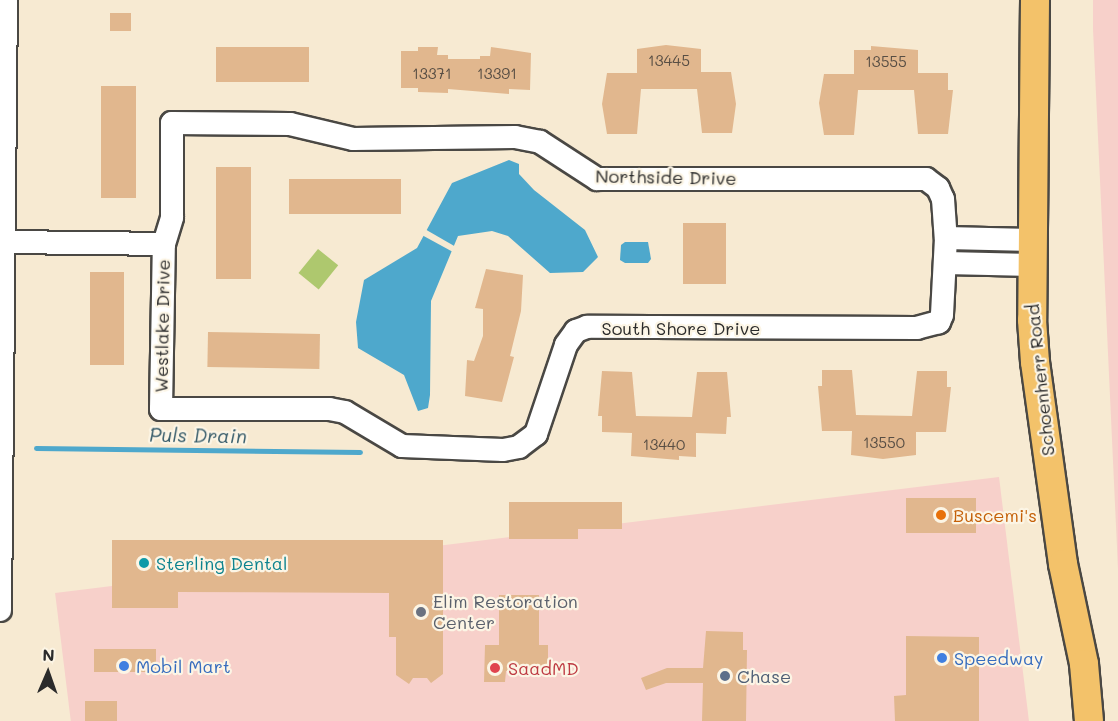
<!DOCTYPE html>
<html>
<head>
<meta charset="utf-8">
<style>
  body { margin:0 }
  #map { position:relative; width:1118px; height:721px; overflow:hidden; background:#f7ead2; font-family:Mali,sans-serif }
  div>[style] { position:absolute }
  .built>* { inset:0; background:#f7d0ca; transform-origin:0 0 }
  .green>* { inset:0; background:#aec86e; transform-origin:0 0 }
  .water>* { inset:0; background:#4ea8cc }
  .pier>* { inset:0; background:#f7ead2 }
  .stream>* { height:5px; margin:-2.5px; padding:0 2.5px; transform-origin:2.5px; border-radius:2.5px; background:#4ea8cc }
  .building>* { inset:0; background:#e1b78e; transform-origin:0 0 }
  .roads { filter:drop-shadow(2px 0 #4a4844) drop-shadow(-2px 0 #4a4844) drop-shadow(0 2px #4a4844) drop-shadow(0 -2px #4a4844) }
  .minor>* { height:22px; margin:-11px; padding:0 11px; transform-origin:11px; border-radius:11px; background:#fff }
  .major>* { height:28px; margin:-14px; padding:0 14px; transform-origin:14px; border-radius:14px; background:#f3c26a }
  .dots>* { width:16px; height:16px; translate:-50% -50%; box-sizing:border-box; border:3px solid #fcf5e5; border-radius:50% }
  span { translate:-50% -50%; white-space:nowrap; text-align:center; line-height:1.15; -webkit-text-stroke:4.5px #fcf5e5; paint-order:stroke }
  .number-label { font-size:15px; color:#584e44 }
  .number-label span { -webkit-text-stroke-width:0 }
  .street-label { font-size:18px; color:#2b2b2b }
  .food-label { font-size:18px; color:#c56008 }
  .left { translate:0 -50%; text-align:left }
  .culture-label { font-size:18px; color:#0d838f }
  .worship-label { font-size:18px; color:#5b616d }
  .shop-label { font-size:18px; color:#366cbe }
  .health-label { font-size:18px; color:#be3a42 }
  .service-label { font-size:18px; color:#4e5e75 }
  .water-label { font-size:20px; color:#395d6b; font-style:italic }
  .north { position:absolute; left:18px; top:643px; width:60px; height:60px; -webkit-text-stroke:4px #fcf5e5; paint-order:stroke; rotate:2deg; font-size:16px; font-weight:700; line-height:24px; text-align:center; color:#2b2b2b }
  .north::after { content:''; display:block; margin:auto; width:21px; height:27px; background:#2b2b2b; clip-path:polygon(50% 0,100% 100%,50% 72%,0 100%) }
</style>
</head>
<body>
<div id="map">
  <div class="built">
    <i style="clip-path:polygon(1093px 0,1118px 0,1118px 569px,1093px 29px)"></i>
    <i style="left:999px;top:477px;width:246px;height:951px;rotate:83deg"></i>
  </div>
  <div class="green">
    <i style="left:318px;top:249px;width:26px;height:31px;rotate:39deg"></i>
  </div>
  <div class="water">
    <i style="clip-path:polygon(509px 160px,519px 164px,519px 174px,534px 190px,585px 230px,598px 257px,583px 272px,550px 273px,508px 236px,492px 231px,458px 236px,431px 301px,430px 395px,428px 408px,418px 411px,404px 375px,358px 348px,356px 322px,364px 280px,417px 248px,452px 183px)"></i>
    <i style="clip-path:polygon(625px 242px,648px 242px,651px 259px,648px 263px,625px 263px,620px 260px,621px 245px)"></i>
  </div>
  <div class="pier">
    <i style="clip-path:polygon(423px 228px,456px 247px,453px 252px,420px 234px)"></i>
  </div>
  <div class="stream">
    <i style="left:36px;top:448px;width:324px;rotate:0.7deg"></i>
  </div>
  <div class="building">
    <i style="left:110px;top:13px;width:21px;height:18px"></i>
    <i style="clip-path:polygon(666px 45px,701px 49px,701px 72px,731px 72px,736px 104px,732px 133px,702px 133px,697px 89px,641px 89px,637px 134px,607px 134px,602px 104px,607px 73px,637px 73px,637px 49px)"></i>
    <i style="clip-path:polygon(871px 46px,918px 50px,918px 73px,948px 73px,948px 90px,953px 90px,948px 134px,918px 134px,914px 90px,858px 90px,854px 135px,824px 135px,819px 103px,824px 74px,854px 74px,854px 50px,871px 50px)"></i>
    <i style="left:216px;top:47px;width:93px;height:35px"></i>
    <i style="clip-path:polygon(418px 47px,438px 47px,437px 55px,448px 55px,448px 59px,480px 59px,480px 56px,490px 56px,491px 47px,531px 53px,530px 90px,509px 89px,509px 94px,448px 89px,448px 93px,418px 92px,418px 88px,401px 88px,401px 51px,418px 51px)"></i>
    <i style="left:101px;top:86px;width:35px;height:112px"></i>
    <i style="left:251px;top:167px;width:112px;height:35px;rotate:90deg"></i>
    <i style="left:401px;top:179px;width:35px;height:112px;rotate:90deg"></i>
    <i style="left:683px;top:223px;width:43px;height:61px"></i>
    <i style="clip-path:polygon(486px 269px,523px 275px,521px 311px,510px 356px,514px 357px,502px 402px,465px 396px,467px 360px,474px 361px,483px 336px,483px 309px,475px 308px)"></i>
    <i style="left:90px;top:272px;width:34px;height:93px"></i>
    <i style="left:208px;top:332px;width:112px;height:35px;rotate:1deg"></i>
    <i style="clip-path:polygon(822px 370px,852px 370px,856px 415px,912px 416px,917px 371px,947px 371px,947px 387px,951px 387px,946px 432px,916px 432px,916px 455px,883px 459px,851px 455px,852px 431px,822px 431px,818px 386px,822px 386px)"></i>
    <i style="clip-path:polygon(602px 371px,632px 372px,636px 416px,692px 417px,697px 372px,727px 372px,731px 417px,727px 417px,726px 434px,696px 433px,696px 457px,679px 456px,679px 460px,631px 456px,632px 433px,602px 432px,602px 416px,598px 416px)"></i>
    <i style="left:906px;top:498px;width:70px;height:35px"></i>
    <i style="clip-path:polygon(509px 502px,622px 502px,622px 529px,578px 529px,578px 539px,509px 539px)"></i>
    <i style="clip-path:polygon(112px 540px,443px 540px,443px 674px,431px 683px,427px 678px,413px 678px,409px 684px,396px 675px,396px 637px,389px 637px,389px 593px,178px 592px,178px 608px,112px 608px)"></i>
    <i style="clip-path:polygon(499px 595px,539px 595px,539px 645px,548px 645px,548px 671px,506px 671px,505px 682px,484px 682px,485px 645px,499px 645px)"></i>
    <i style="clip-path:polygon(706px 631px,743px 632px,743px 650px,747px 650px,746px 721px,702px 721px,703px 683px,666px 683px,646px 690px,641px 678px,667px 668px,703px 668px)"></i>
    <i style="clip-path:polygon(906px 636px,979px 637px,979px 721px,895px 721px,894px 696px,906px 695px)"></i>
    <i style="left:156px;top:649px;width:23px;height:62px;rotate:90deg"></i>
    <i style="left:85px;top:701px;width:32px;height:20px"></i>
  </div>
  <div class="roads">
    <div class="minor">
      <i style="left:172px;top:123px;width:118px;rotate:0.5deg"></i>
      <i style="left:290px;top:124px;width:65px;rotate:13.4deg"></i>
      <i style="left:353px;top:139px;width:162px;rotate:-0.7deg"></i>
      <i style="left:515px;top:137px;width:25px;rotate:11deg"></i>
      <i style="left:540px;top:142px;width:68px;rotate:33deg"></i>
      <i style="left:597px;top:179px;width:329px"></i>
      <i style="left:926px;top:179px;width:15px;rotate:37deg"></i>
      <i style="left:938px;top:188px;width:12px;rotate:66deg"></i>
      <i style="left:943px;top:199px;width:39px;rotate:86deg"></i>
      <i style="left:946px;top:238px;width:77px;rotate:93deg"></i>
      <i style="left:942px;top:315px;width:8px;rotate:113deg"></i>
      <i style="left:939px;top:322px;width:23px;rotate:165deg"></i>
      <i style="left:917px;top:328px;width:330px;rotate:-179.8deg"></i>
      <i style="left:587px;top:327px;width:12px;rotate:160deg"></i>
      <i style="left:576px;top:331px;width:17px;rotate:126deg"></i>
      <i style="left:566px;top:345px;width:94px;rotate:108.6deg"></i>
      <i style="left:536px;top:434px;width:21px;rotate:143deg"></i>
      <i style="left:519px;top:447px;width:16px;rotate:169deg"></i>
      <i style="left:503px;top:450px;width:101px;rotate:-177.7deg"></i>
      <i style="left:402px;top:446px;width:66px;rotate:-149.2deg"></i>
      <i style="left:345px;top:412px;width:16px;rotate:-169deg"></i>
      <i style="left:329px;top:409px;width:168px;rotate:180deg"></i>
      <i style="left:161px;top:409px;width:165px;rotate:-89deg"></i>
      <i style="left:164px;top:244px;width:28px;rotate:-73deg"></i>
      <i style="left:172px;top:217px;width:94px;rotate:-90deg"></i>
      <i style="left:946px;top:238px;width:86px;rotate:1.3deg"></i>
      <i style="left:5px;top:242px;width:159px;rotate:0.7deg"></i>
      <i style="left:946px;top:263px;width:86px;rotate:1.3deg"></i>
      <i style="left:0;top:610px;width:610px;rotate:-89.44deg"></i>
    </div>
    <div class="major">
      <i style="left:1035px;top:0;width:320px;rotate:90.5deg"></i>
      <i style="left:1032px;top:320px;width:42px;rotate:85.9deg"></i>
      <i style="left:1035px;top:362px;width:204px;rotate:82.1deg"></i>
      <i style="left:1063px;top:564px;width:102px;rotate:78.1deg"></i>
      <i style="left:1084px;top:664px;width:57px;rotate:85deg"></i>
    </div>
  </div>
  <div class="dots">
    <i style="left:941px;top:515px;background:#e8710a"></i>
    <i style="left:144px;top:563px;background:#0f9aa8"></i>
    <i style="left:421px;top:612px;background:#6b7280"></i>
    <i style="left:942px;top:658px;background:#3f7fe0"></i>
    <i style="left:124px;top:666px;background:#3f7fe0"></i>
    <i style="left:495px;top:668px;background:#e0444e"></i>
    <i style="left:725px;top:676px;background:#5c6f8a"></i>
  </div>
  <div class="number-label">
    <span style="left:669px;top:61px">13445</span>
    <span style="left:886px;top:62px">13555</span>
    <span style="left:432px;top:74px">13371</span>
    <span style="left:497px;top:74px">13391</span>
    <span style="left:884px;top:443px">13550</span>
    <span style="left:664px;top:445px">13440</span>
  </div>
  <div class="street-label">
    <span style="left:666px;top:177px;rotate:1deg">Northside Drive</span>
    <span style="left:162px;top:326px;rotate:-89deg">Westlake Drive</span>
    <span style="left:681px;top:328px">South Shore Drive</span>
    <span style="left:1040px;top:380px;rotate:-96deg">Schoenherr Road</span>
  </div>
  <div class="food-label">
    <span class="left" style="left:953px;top:515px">Buscemi's</span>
  </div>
  <div class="culture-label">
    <span class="left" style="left:156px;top:563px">Sterling Dental</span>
  </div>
  <div class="worship-label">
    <span class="left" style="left:433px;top:612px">Elim Restoration<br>Center</span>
  </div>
  <div class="shop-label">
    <span class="left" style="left:954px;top:658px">Speedway</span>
    <span class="left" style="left:136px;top:666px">Mobil Mart</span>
  </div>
  <div class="health-label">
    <span class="left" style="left:508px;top:668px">SaadMD</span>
  </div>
  <div class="service-label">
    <span class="left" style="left:737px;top:676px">Chase</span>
  </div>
  <div class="water-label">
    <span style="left:198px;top:435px;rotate:1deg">Puls Drain</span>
  </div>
  <div class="north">N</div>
</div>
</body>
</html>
